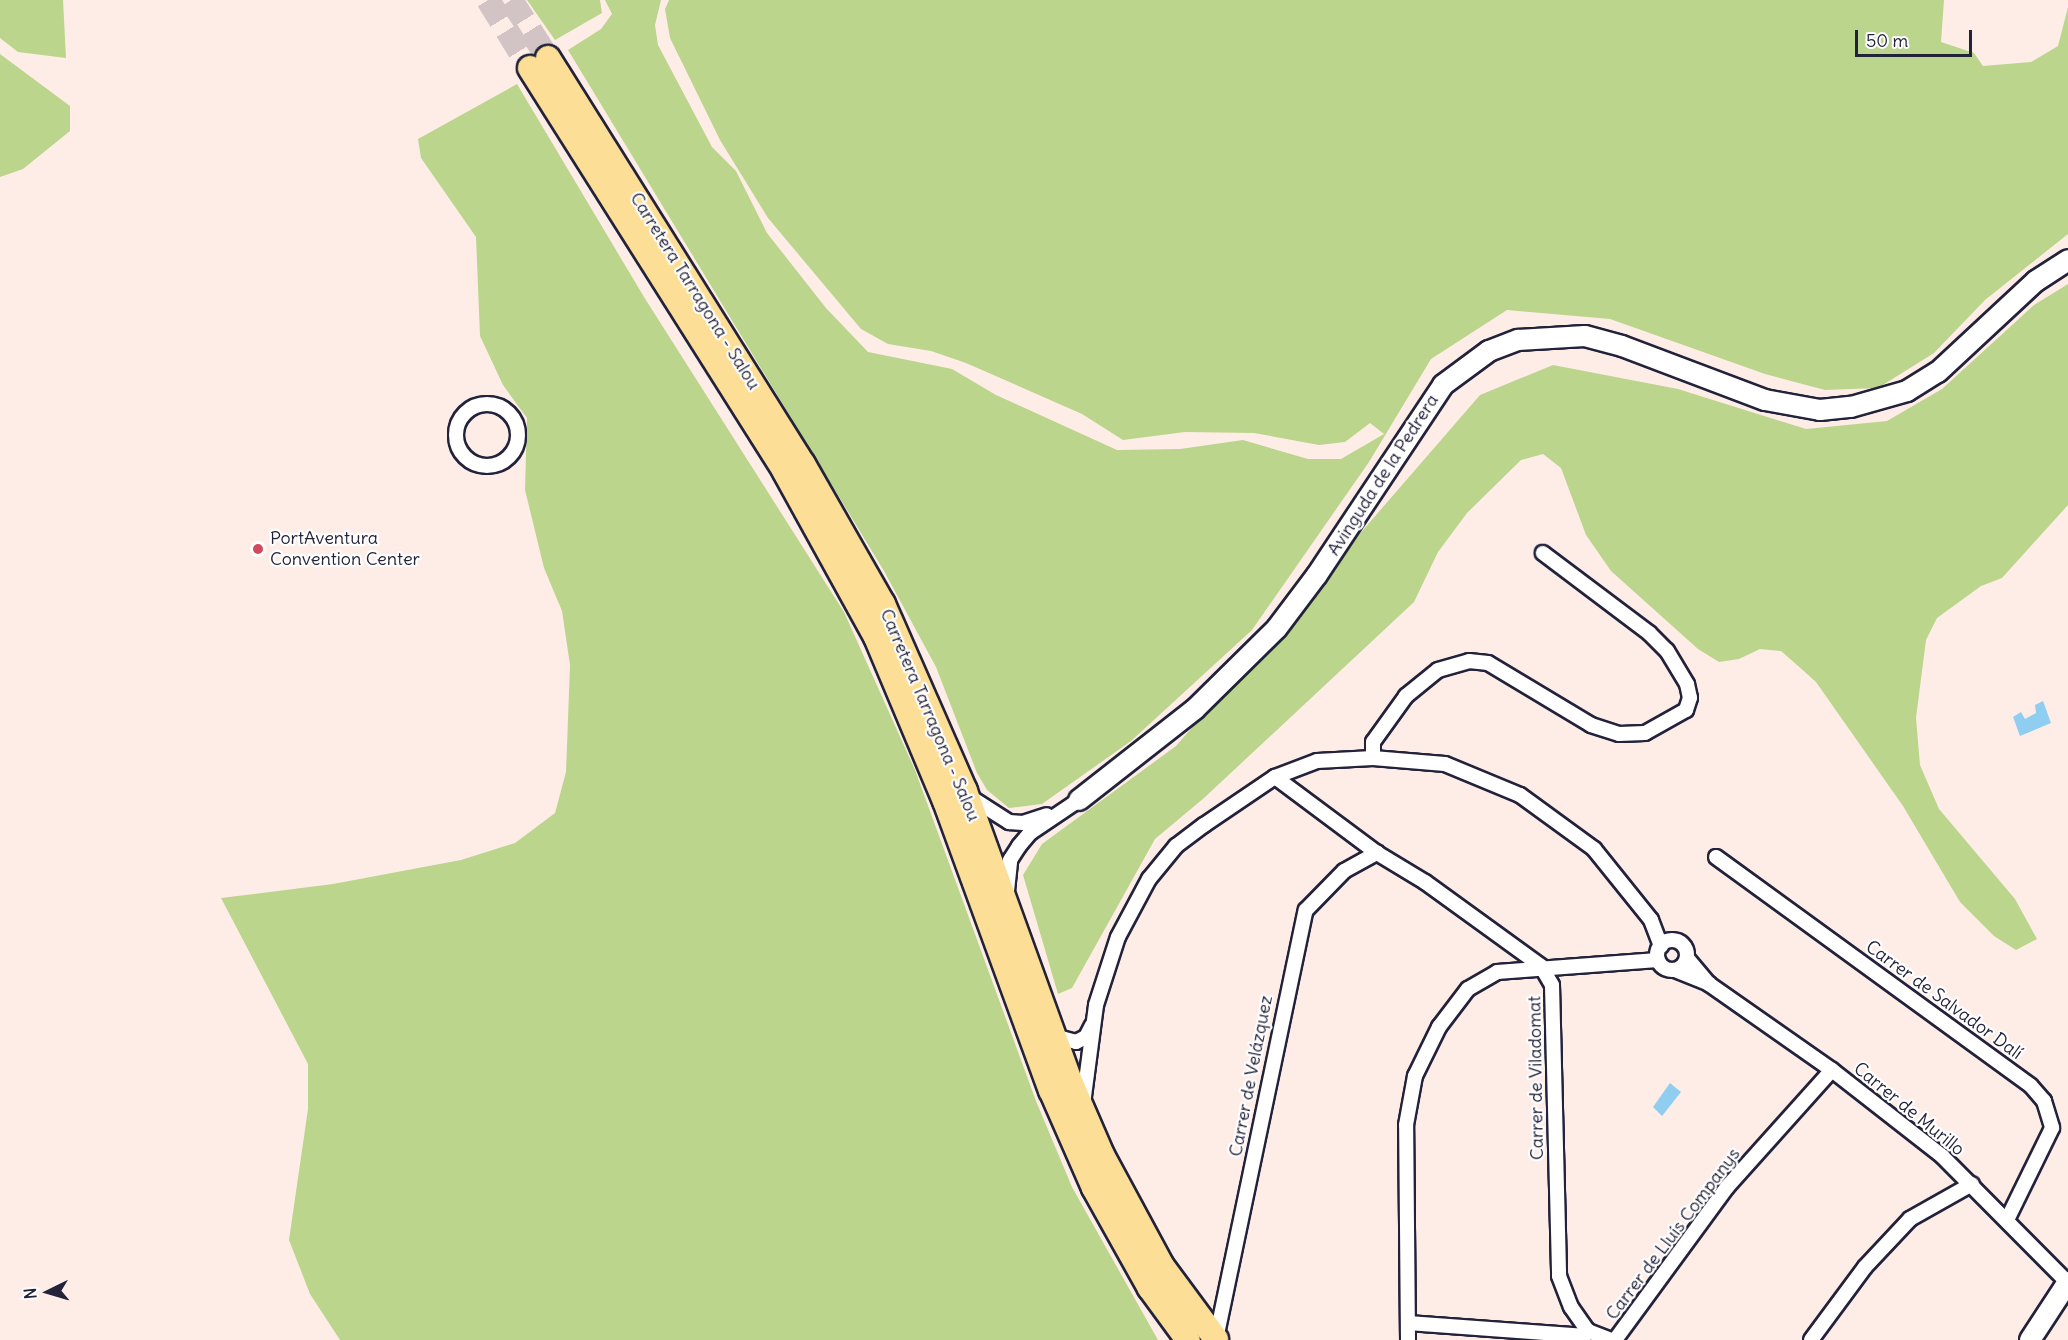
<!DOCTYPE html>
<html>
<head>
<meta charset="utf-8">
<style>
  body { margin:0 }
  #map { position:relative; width:2068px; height:1340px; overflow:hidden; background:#feede7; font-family:Delius,sans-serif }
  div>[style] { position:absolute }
  .green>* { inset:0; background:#bbd58c }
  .water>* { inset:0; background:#8fcef0 }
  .highway-tunnel>* { height:24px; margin-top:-12px; transform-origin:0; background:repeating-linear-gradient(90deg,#d2c4c5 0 24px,transparent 0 36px) }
  .roads { filter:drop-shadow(2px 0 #22223b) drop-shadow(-2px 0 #22223b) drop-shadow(0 2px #22223b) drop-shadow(0 -2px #22223b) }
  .street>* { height:14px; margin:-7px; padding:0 7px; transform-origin:7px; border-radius:7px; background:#fff }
  .street>.ring { margin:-7px; padding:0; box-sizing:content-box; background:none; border:14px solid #fff; border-radius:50% }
  .secondary>* { height:20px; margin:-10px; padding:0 10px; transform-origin:10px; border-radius:10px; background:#fff }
  .highway>* { height:24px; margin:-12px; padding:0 12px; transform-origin:12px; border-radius:12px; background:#fdde96 }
  .dots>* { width:16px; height:16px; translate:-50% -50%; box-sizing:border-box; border:3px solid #fff; border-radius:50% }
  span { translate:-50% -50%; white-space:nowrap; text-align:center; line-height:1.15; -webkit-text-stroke:4.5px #fff; paint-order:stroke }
  .street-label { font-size:18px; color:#22223b }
  .poi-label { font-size:18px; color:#22223b }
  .left { translate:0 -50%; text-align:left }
  .north { position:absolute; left:18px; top:1262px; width:60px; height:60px; -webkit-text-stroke:4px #fff; paint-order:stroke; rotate:265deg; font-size:16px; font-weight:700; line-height:24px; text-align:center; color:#22223b }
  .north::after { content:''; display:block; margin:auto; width:21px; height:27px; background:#22223b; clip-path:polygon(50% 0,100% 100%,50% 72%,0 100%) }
  .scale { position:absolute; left:1855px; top:30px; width:117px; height:27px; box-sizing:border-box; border:3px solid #22223b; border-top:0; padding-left:8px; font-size:18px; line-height:21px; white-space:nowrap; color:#22223b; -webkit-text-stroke:4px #fff; paint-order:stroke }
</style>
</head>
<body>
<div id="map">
  <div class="green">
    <i style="clip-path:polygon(0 0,63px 0,66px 58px,18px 52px,0 38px)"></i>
    <i style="clip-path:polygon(527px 0,600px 0,602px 13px,555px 40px)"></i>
    <i style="clip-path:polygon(605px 0,661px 0,655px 25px,658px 45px,712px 147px,736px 171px,767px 233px,826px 308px,868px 352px,952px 369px,996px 395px,1117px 450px,1180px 449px,1243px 440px,1308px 459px,1341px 459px,1384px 434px,1370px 423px,1345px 442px,1319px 445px,1254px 433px,1185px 432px,1123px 440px,1082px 414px,966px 363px,931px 351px,888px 344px,861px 329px,768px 218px,720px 140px,670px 38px,665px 9px,669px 0,1944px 0,1941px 42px,1974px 53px,1983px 66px,2031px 62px,2058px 46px,2068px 7px,2068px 234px,1985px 300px,1934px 353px,1878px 388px,1825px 390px,1765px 374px,1610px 319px,1507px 310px,1431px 359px,1369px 462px,1252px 630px,1131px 741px,1042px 804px,1009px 808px,987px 790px,977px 773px,936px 667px,884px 571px,568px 50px,601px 29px,612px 14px)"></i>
    <i style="clip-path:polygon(0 54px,70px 106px,70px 131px,23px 169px,0 177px)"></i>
    <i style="clip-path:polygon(517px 84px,644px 297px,844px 612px,915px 770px,1036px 1101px,1072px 1187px,1158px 1340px,340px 1340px,310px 1294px,289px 1240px,308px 1109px,308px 1064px,221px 898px,333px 884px,461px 860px,515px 843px,555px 813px,566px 772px,570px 665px,562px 611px,544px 568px,525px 490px,527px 418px,503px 385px,480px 336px,476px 237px,421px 158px,418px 139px)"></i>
    <i style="clip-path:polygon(2068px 284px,2068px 505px,2002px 578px,1981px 586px,1937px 618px,1926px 640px,1916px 718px,1920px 765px,1939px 809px,2015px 899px,2037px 939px,2016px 950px,1994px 936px,1960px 902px,1903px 806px,1816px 682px,1797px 665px,1781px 651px,1760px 649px,1739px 659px,1719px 662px,1698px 649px,1611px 571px,1586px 535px,1561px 468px,1543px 454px,1521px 460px,1467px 513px,1438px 552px,1414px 602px,1204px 798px,1155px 839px,1072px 988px,1058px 994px,1023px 875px,1042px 844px,1176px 746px,1480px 395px,1553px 365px,1678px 389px,1806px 429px,1887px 421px,1942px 389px,2034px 305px)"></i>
  </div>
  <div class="water">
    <i style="clip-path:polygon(2043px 701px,2051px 723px,2020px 736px,2013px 717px,2021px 712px,2025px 719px,2036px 713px,2035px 705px)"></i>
    <i style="clip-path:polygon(1670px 1083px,1681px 1092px,1662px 1116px,1653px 1107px)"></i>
  </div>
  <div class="highway-tunnel">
    <i style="left:488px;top:0;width:80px;rotate:58.3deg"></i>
    <i style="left:511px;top:0;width:69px;rotate:57.5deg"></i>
  </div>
  <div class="roads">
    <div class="street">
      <i class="ring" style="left:456px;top:404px;width:48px;height:48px"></i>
      <i style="left:1373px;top:758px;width:16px;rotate:-90deg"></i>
      <i style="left:1373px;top:742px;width:57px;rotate:-54.3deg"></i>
      <i style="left:1406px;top:696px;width:41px;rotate:-39.1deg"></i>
      <i style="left:1438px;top:670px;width:32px;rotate:-16deg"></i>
      <i style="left:1469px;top:661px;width:19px;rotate:6deg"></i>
      <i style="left:1488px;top:663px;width:120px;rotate:31deg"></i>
      <i style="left:1591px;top:725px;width:29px;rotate:18deg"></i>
      <i style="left:1619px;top:734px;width:26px;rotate:-2deg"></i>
      <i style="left:1645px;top:733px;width:47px;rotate:-29.3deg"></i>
      <i style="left:1686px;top:710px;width:13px;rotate:-72deg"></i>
      <i style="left:1690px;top:698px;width:14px;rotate:-102deg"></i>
      <i style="left:1687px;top:684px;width:39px;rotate:-121deg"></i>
      <i style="left:1667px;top:651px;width:25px;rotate:-135deg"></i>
      <i style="left:1649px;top:633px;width:133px;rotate:-143deg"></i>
      <i style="left:1275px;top:777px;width:127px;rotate:36.7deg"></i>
      <i style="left:1377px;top:853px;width:56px;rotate:31.1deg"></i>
      <i style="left:1425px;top:882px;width:143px;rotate:35.9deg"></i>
      <i style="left:1541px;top:966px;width:22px;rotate:60deg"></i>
      <i style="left:1552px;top:985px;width:291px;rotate:88.6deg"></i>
      <i style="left:1559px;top:1276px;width:33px;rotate:69deg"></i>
      <i style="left:1571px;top:1307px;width:29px;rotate:55deg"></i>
      <i style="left:973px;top:799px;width:43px;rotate:32.6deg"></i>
      <i style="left:1009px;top:822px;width:14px;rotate:4deg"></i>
      <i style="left:1023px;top:823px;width:25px;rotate:-18deg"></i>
      <i style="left:1716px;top:857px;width:389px;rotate:36deg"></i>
      <i style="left:2031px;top:1086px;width:20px;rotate:49deg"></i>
      <i style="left:2044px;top:1101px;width:28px;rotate:73deg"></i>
      <i style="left:2052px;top:1128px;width:100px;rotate:116.1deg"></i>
      <i style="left:1007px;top:891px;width:31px;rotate:-84deg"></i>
      <i style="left:1010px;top:860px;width:17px;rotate:-57deg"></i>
      <i style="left:1019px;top:846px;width:17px;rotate:-50deg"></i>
      <i style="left:1030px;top:833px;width:59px;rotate:-34deg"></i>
      <i class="ring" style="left:1657px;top:940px;width:16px;height:16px"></i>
      <i style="left:1687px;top:958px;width:34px;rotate:50deg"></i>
      <i style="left:1675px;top:970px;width:37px;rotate:22deg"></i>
      <i style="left:1709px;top:984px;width:150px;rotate:35deg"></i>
      <i style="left:1832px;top:1070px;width:140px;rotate:38deg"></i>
      <i style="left:1942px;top:1156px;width:179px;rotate:45.2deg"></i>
      <i style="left:1054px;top:1036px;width:23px;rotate:15deg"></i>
      <i style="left:1076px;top:1042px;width:11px;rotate:-27deg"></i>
      <i style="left:1086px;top:1037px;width:13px;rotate:-63deg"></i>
      <i style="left:1083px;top:1104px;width:100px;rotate:-82.5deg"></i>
      <i style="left:1096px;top:1005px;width:71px;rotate:-72.1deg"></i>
      <i style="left:1118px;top:937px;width:66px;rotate:-61.9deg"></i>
      <i style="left:1149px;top:879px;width:43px;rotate:-50.7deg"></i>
      <i style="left:1176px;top:846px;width:35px;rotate:-37deg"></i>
      <i style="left:1204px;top:825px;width:86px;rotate:-34.1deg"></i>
      <i style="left:1275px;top:777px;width:45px;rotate:-20.9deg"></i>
      <i style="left:1317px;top:761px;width:56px;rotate:-3.1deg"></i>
      <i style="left:1373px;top:758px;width:72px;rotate:4.8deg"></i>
      <i style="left:1445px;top:764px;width:81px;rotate:22.5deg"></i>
      <i style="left:1520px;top:795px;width:92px;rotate:36.1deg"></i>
      <i style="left:1594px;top:849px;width:91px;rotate:51.2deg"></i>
      <i style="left:1651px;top:920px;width:28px;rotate:69deg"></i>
      <i style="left:1408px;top:1323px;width:175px;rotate:4.2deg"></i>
      <i style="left:1583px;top:1338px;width:9px;rotate:-54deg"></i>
      <i style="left:1588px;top:1331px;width:25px;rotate:21deg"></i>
      <i style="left:1216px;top:1339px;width:438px;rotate:-78.2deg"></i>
      <i style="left:1306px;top:910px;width:54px;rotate:-45.7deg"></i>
      <i style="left:1344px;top:871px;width:38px;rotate:-29deg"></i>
      <i style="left:1408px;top:1340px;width:215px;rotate:-90.5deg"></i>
      <i style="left:1406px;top:1125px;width:50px;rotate:-79.6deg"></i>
      <i style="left:1415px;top:1076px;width:55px;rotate:-63.9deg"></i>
      <i style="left:1439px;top:1027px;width:48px;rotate:-52.7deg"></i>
      <i style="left:1468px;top:989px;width:34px;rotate:-30deg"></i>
      <i style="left:1497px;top:972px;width:161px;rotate:-4.3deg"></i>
      <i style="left:1615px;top:1340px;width:190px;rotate:-53.8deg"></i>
      <i style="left:1727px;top:1187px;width:157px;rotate:-48.1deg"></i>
      <i style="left:1811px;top:1340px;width:91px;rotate:-53.5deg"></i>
      <i style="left:1865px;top:1267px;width:66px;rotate:-46.8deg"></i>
      <i style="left:1910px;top:1219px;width:71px;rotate:-29.4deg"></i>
    </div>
    <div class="secondary">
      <i style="left:1079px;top:800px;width:147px;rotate:-38.1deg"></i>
      <i style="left:1195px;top:709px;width:115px;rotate:-44.6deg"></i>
      <i style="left:1277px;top:628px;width:66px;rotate:-53deg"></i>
      <i style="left:1317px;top:575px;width:228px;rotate:-56.4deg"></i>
      <i style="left:1443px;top:385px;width:57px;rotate:-36.5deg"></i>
      <i style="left:1489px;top:351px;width:31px;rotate:-21deg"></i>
      <i style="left:1518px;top:340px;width:67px;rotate:-3.4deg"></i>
      <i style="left:1585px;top:336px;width:38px;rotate:15deg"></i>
      <i style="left:1622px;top:346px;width:153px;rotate:20.7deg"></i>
      <i style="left:1765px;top:400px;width:56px;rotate:10.3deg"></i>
      <i style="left:1820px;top:410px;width:31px;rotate:-6deg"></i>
      <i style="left:1851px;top:407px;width:58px;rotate:-15.9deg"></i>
      <i style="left:1907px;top:391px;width:36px;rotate:-32deg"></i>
      <i style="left:1938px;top:372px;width:134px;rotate:-42.9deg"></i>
      <i style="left:2036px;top:281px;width:38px;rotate:-33deg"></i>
      <i style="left:2030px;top:1340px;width:69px;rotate:-56.8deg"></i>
    </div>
    <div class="highway">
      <i style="left:548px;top:58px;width:479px;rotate:57.9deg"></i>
      <i style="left:803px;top:464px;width:161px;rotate:60.3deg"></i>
      <i style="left:883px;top:604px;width:204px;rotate:66.3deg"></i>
      <i style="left:965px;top:791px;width:308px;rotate:70.1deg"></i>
      <i style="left:1070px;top:1081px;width:81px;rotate:66.6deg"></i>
      <i style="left:1102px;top:1155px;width:126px;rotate:61.6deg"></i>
      <i style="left:1162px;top:1266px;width:91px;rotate:53.5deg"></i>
      <i style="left:530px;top:68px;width:478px;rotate:57.7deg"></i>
      <i style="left:785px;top:472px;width:188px;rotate:61.1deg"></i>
      <i style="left:876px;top:637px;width:178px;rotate:67.2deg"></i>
      <i style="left:945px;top:801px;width:308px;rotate:69.9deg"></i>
      <i style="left:1051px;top:1090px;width:107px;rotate:66.3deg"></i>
      <i style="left:1094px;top:1188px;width:115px;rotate:60.8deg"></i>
      <i style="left:1150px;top:1288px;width:64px;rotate:53.8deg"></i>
    </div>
  </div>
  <div class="dots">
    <i style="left:258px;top:549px;background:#d1495b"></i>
  </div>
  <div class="street-label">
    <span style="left:695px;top:291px;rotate:58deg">Carretera Tarragona - Salou</span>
    <span style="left:1383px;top:475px;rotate:-57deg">Avinguda de la Pedrera</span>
    <span style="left:930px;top:715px;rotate:67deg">Carretera Tarragona - Salou</span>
    <span style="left:1944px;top:1000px;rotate:36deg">Carrer de Salvador Dalí</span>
    <span style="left:1251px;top:1076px;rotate:-79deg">Carrer de Velázquez</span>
    <span style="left:1536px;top:1078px;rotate:-91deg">Carrer de Viladomat</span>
    <span style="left:1909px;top:1109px;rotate:39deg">Carrer de Murillo</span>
    <span style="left:1673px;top:1234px;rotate:-53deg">Carrer de Lluís Companys</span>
  </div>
  <div class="poi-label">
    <span class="left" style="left:270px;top:549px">PortAventura<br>Convention Center</span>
  </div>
  <div class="north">N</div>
  <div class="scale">50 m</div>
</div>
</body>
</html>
